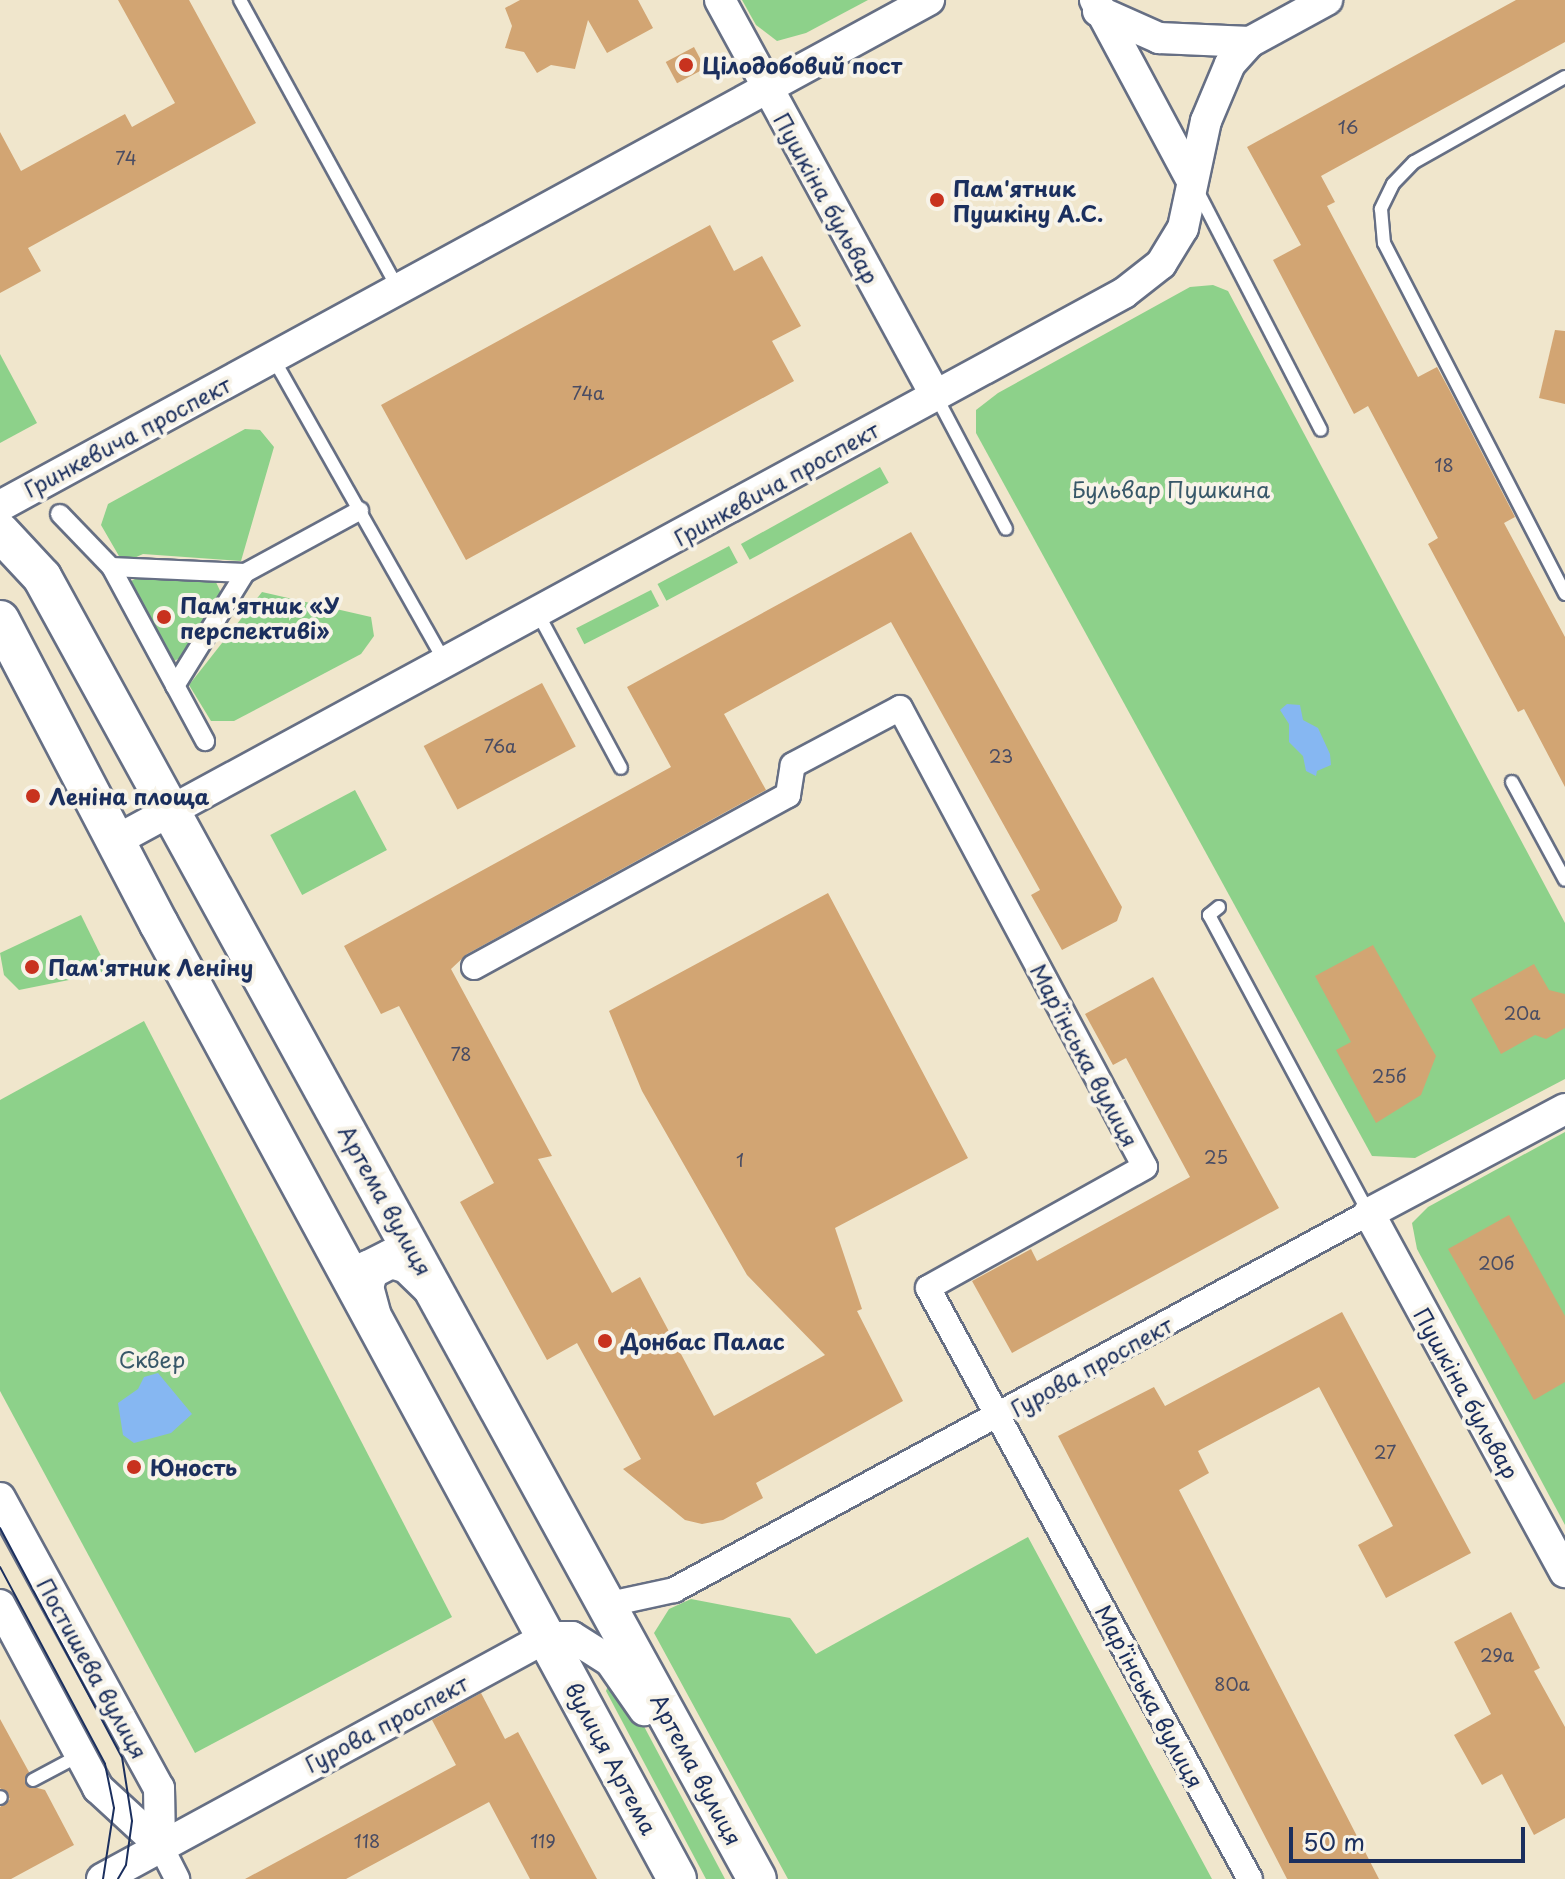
<!DOCTYPE html>
<html>
<head>
<meta charset="utf-8">
<style>
  body { margin:0 }
  #map { position:relative; width:1565px; height:1879px; overflow:hidden; background:#f0e6cc; font-family:"Playpen Sans",sans-serif }
  div>[style] { position:absolute }
  .green>* { inset:0; background:#8dd18a; transform-origin:0 0 }
  .water>* { inset:0; background:#86b7f2 }
  .building>* { inset:0; background:#d2a573; transform-origin:0 0 }
  .roads { filter:drop-shadow(2px 0 #666f84) drop-shadow(-2px 0 #666f84) drop-shadow(0 2px #666f84) drop-shadow(0 -2px #666f84) }
  .service>* { height:12px; margin:-6px; padding:0 6px; transform-origin:6px; border-radius:6px; background:#fff }
  .pedestrian>* { height:18px; margin:-9px; padding:0 9px; transform-origin:9px; border-radius:9px; background:#fff }
  .minor>* { height:24px; margin:-12px; padding:0 12px; transform-origin:12px; border-radius:12px; background:#fff }
  .tertiary>* { height:30px; margin:-15px; padding:0 15px; transform-origin:15px; border-radius:15px; background:#fff }
  .primary>* { height:38px; margin:-19px; padding:0 19px; transform-origin:19px; border-radius:19px; background:#fff }
  .tram>* { height:2px; margin:-1px; padding:0 1px; transform-origin:1px; border-radius:1px; background:#1b2f5e }
  .dots>* { width:22px; height:22px; translate:-50% -50%; box-sizing:border-box; border:4px solid #f7f3e8; border-radius:50% }
  span { translate:-50% -50%; white-space:nowrap; text-align:center; line-height:1.15; -webkit-text-stroke:8px #f7f3e8; paint-order:stroke }
  .number-label { font-size:18px; color:#494c63 }
  .number-label span { -webkit-text-stroke-width:0 }
  .poi-label { font-size:22px; color:#1b2f5e; font-weight:700 }
  .left { translate:0 -50%; text-align:left }
  .street-label { font-size:22px; color:#1b2f5e }
  .park-label { font-size:22px; color:#385869 }
  .scale { position:absolute; left:1289px; top:1827px; width:236px; height:36px; box-sizing:border-box; border:4px solid #1b2f5e; border-top:0; padding-left:10px; font-size:24px; line-height:28px; white-space:nowrap; color:#1b2f5e; -webkit-text-stroke:6px #f7f3e8; paint-order:stroke }
</style>
</head>
<body>
<div id="map">
  <div class="green">
    <i style="clip-path:polygon(742px 0,868px 0,806px 33px,777px 41px,756px 25px)"></i>
    <i style="clip-path:polygon(1213px 285px,1228px 291px,1565px 923px,1565px 1079px,1415px 1158px,1372px 1156px,976px 433px,976px 410px,998px 393px,1190px 287px)"></i>
    <i style="clip-path:polygon(0 354px,37px 423px,0 443px)"></i>
    <i style="clip-path:polygon(245px 429px,260px 430px,274px 447px,241px 561px,143px 554px,123px 563px,101px 525px,108px 504px)"></i>
    <i style="left:880px;top:467px;width:18px;height:159px;rotate:61deg"></i>
    <i style="left:729px;top:546px;width:19px;height:81px;rotate:62deg"></i>
    <i style="clip-path:polygon(145px 574px,213px 576px,224px 599px,186px 655px,174px 661px,131px 581px)"></i>
    <i style="left:651px;top:590px;width:18px;height:84px;rotate:63deg"></i>
    <i style="clip-path:polygon(262px 592px,371px 617px,374px 636px,361px 654px,234px 721px,211px 721px,189px 685px)"></i>
    <i style="left:355px;top:790px;width:68px;height:96px;rotate:62deg"></i>
    <i style="clip-path:polygon(81px 915px,109px 972px,19px 990px,4px 975px,0 953px)"></i>
    <i style="clip-path:polygon(144px 1021px,452px 1617px,195px 1753px,0 1391px,0 1100px)"></i>
    <i style="clip-path:polygon(1565px 1132px,1565px 1525px,1417px 1249px,1412px 1223px,1428px 1207px)"></i>
    <i style="clip-path:polygon(1028px 1537px,1212px 1879px,788px 1879px,654px 1633px,669px 1609px,691px 1599px,790px 1618px,816px 1654px)"></i>
    <i style="clip-path:polygon(610px 1680px,621px 1683px,725px 1879px,706px 1879px,606px 1691px)"></i>
  </div>
  <div class="water">
    <i style="clip-path:polygon(1287px 704px,1300px 705px,1303px 720px,1318px 728px,1330px 754px,1331px 765px,1317px 771px,1316px 776px,1306px 771px,1303px 756px,1289px 742px,1289px 724px,1280px 710px)"></i>
    <i style="clip-path:polygon(158px 1373px,192px 1414px,171px 1433px,134px 1443px,123px 1435px,118px 1403px,138px 1389px,144px 1377px)"></i>
  </div>
  <div class="building">
    <i style="clip-path:polygon(118px 0,189px 0,256px 123px,28px 248px,41px 271px,0 293px,0 132px,21px 171px,125px 114px,132px 127px,175px 103px)"></i>
    <i style="clip-path:polygon(520px 0,638px 0,653px 28px,607px 53px,588px 20px,575px 69px,551px 65px,537px 73px,524px 52px,505px 48px,512px 26px,505px 8px)"></i>
    <i style="clip-path:polygon(1516px 0,1565px 0,1565px 42px,1321px 176px,1335px 202px,1327px 206px,1418px 377px,1437px 367px,1450px 391px,1515px 517px,1504px 523px,1565px 637px,1565px 787px,1524px 709px,1518px 712px,1428px 544px,1438px 538px,1368px 406px,1354px 414px,1273px 260px,1301px 245px,1247px 147px)"></i>
    <i style="left:694px;top:47px;width:24px;height:32px;rotate:62deg"></i>
    <i style="clip-path:polygon(710px 225px,734px 271px,762px 256px,801px 326px,772px 341px,794px 381px,466px 560px,381px 405px)"></i>
    <i style="clip-path:polygon(1555px 330px,1565px 331px,1565px 404px,1539px 398px)"></i>
    <i style="clip-path:polygon(911px 532px,1122px 907px,1117px 921px,1062px 950px,1031px 895px,1040px 890px,891px 622px,724px 714px,766px 790px,467px 954px,451px 969px,552px 1156px,538px 1159px,612px 1293px,640px 1277px,714px 1416px,825px 1355px,747px 1275px,642px 1091px,609px 1011px,828px 893px,968px 1158px,835px 1228px,862px 1309px,857px 1311px,903px 1401px,756px 1483px,763px 1498px,723px 1520px,702px 1524px,685px 1520px,623px 1469px,641px 1459px,577px 1343px,547px 1360px,460px 1202px,494px 1183px,399px 1006px,381px 1014px,344px 946px,671px 767px,627px 687px)"></i>
    <i style="left:542px;top:683px;width:72px;height:134px;rotate:62deg"></i>
    <i style="clip-path:polygon(1373px 945px,1436px 1056px,1421px 1095px,1376px 1123px,1336px 1050px,1351px 1042px,1315px 976px)"></i>
    <i style="clip-path:polygon(1534px 964px,1549px 990px,1565px 994px,1565px 1028px,1546px 1039px,1535px 1035px,1501px 1054px,1471px 999px)"></i>
    <i style="clip-path:polygon(1153px 977px,1279px 1208px,1012px 1353px,972px 1281px,1031px 1249px,1037px 1261px,1190px 1177px,1126px 1058px,1113px 1065px,1085px 1014px)"></i>
    <i style="clip-path:polygon(1509px 1215px,1565px 1316px,1565px 1382px,1534px 1400px,1448px 1249px)"></i>
    <i style="clip-path:polygon(1342px 1312px,1471px 1553px,1386px 1598px,1358px 1545px,1393px 1526px,1319px 1387px,1198px 1451px,1209px 1473px,1179px 1490px,1379px 1879px,1287px 1879px,1058px 1436px,1154px 1387px,1165px 1406px)"></i>
    <i style="clip-path:polygon(1511px 1612px,1540px 1668px,1534px 1671px,1565px 1727px,1565px 1818px,1534px 1835px,1502px 1774px,1482px 1785px,1454px 1735px,1491px 1714px,1454px 1642px)"></i>
    <i style="clip-path:polygon(481px 1693px,505px 1739px,518px 1732px,597px 1879px,530px 1879px,489px 1802px,346px 1879px,245px 1879px,456px 1765px,432px 1720px)"></i>
    <i style="clip-path:polygon(0 1719px,29px 1772px,26px 1785px,45px 1790px,74px 1845px,11px 1879px,0 1879px,0 1807px,10px 1799px,0 1788px)"></i>
  </div>
  <div class="roads">
    <div class="service">
      <i style="left:240px;top:0;width:328px;rotate:61.3deg"></i>
      <i style="left:1565px;top:77px;width:173px;rotate:150.6deg"></i>
      <i style="left:1414px;top:162px;width:30px;rotate:134deg"></i>
      <i style="left:1393px;top:184px;width:28px;rotate:116deg"></i>
      <i style="left:1381px;top:209px;width:34px;rotate:85deg"></i>
      <i style="left:1384px;top:243px;width:395px;rotate:62.7deg"></i>
      <i style="left:1196px;top:188px;width:272px;rotate:62.7deg"></i>
      <i style="left:273px;top:358px;width:349px;rotate:60.5deg"></i>
      <i style="left:936px;top:396px;width:150px;rotate:62.2deg"></i>
      <i style="left:537px;top:612px;width:177px;rotate:61.7deg"></i>
      <i style="left:1512px;top:782px;width:111px;rotate:61.6deg"></i>
      <i style="left:1219px;top:907px;width:13px;rotate:141deg"></i>
      <i style="left:1209px;top:915px;width:336px;rotate:61.8deg"></i>
      <i style="left:33px;top:1780px;width:53px;rotate:-28deg"></i>
      <i style="left:0;top:1798px;width:1px;rotate:-45deg"></i>
    </div>
    <div class="pedestrian">
      <i style="left:60px;top:514px;width:74px;rotate:46.1deg"></i>
      <i style="left:111px;top:567px;width:198px;rotate:61.6deg"></i>
      <i style="left:111px;top:567px;width:134px;rotate:2.6deg"></i>
      <i style="left:175px;top:686px;width:133px;rotate:-58.2deg"></i>
      <i style="left:245px;top:573px;width:130px;rotate:-28.5deg"></i>
    </div>
    <div class="minor">
      <i style="left:474px;top:967px;width:358px;rotate:-28.7deg"></i>
      <i style="left:788px;top:795px;width:30px;rotate:-81deg"></i>
      <i style="left:793px;top:765px;width:121px;rotate:-28deg"></i>
      <i style="left:900px;top:708px;width:520px;rotate:61.91deg"></i>
      <i style="left:1145px;top:1167px;width:248px;rotate:150.9deg"></i>
      <i style="left:928px;top:1288px;width:673px;rotate:61.42deg"></i>
      <i style="left:610px;top:1604px;width:66px;rotate:-12.3deg"></i>
      <i style="left:674px;top:1590px;width:791px;rotate:-28.48deg"></i>
      <i style="left:160px;top:1845px;width:38px;rotate:63deg"></i>
    </div>
    <div class="tertiary">
      <i style="left:720px;top:0;width:451px;rotate:61.4deg"></i>
      <i style="left:1095px;top:0;width:201px;rotate:61.8deg"></i>
      <i style="left:1098px;top:11px;width:67px;rotate:23.9deg"></i>
      <i style="left:1159px;top:38px;width:91px;rotate:2.5deg"></i>
      <i style="left:0;top:506px;width:1058px;rotate:-28.58deg"></i>
      <i style="left:117px;top:840px;width:1146px;rotate:-28.51deg"></i>
      <i style="left:1124px;top:293px;width:47px;rotate:-38.1deg"></i>
      <i style="left:1161px;top:264px;width:42px;rotate:-58.6deg"></i>
      <i style="left:1183px;top:228px;width:109px;rotate:-77.9deg"></i>
      <i style="left:1206px;top:121px;width:62px;rotate:-67.2deg"></i>
      <i style="left:1230px;top:64px;width:30px;rotate:-48deg"></i>
      <i style="left:1250px;top:42px;width:88px;rotate:-28.6deg"></i>
      <i style="left:1565px;top:1109px;width:222px;rotate:152deg"></i>
      <i style="left:1369px;top:1213px;width:409px;rotate:61.4deg"></i>
      <i style="left:0;top:1498px;width:331px;rotate:61.3deg"></i>
      <i style="left:159px;top:1788px;width:57px;rotate:89deg"></i>
      <i style="left:0;top:1605px;width:208px;rotate:61.8deg"></i>
      <i style="left:98px;top:1788px;width:84px;rotate:42.6deg"></i>
      <i style="left:102px;top:1879px;width:507px;rotate:-28.54deg"></i>
      <i style="left:547px;top:1637px;width:25px"></i>
      <i style="left:572px;top:1637px;width:45px;rotate:32.3deg"></i>
      <i style="left:610px;top:1661px;width:60px;rotate:55.2deg"></i>
    </div>
    <div class="primary">
      <i style="left:0;top:532px;width:62px;rotate:47deg"></i>
      <i style="left:42px;top:577px;width:1485px;rotate:61.23deg"></i>
      <i style="left:0;top:620px;width:343px;rotate:62.4deg"></i>
      <i style="left:159px;top:924px;width:1086px;rotate:61.52deg"></i>
      <i style="left:371px;top:1313px;width:27px;rotate:-105deg"></i>
      <i style="left:364px;top:1287px;width:18px;rotate:-74deg"></i>
      <i style="left:369px;top:1270px;width:25px;rotate:-27deg"></i>
      <i style="left:391px;top:1259px;width:18px;rotate:16deg"></i>
      <i style="left:408px;top:1264px;width:32px;rotate:44deg"></i>
    </div>
  </div>
  <div class="tram">
    <i style="left:0;top:1528px;width:259px;rotate:62deg"></i>
    <i style="left:122px;top:1757px;width:65px;rotate:81.1deg"></i>
    <i style="left:132px;top:1821px;width:44px;rotate:97.8deg"></i>
    <i style="left:126px;top:1865px;width:16px;rotate:120deg"></i>
    <i style="left:0;top:1567px;width:223px;rotate:61.9deg"></i>
    <i style="left:105px;top:1764px;width:45px;rotate:78.4deg"></i>
    <i style="left:114px;top:1808px;width:72px;rotate:98.8deg"></i>
  </div>
  <div class="dots">
    <i style="left:686px;top:65px;background:#c8321e"></i>
    <i style="left:937px;top:200px;background:#c8321e"></i>
    <i style="left:164px;top:617px;background:#c8321e"></i>
    <i style="left:33px;top:796px;background:#c8321e"></i>
    <i style="left:32px;top:967px;background:#c8321e"></i>
    <i style="left:605px;top:1341px;background:#c8321e"></i>
    <i style="left:134px;top:1467px;background:#c8321e"></i>
  </div>
  <div class="number-label">
    <span style="left:1348px;top:127px">16</span>
    <span style="left:126px;top:158px">74</span>
    <span style="left:588px;top:393px">74а</span>
    <span style="left:1444px;top:465px">18</span>
    <span style="left:500px;top:746px">76а</span>
    <span style="left:1001px;top:756px">23</span>
    <span style="left:1522px;top:1013px">20а</span>
    <span style="left:461px;top:1054px">78</span>
    <span style="left:1389px;top:1076px">25б</span>
    <span style="left:1216px;top:1157px">25</span>
    <span style="left:740px;top:1160px">1</span>
    <span style="left:1496px;top:1263px">20б</span>
    <span style="left:1385px;top:1452px">27</span>
    <span style="left:1497px;top:1655px">29а</span>
    <span style="left:1232px;top:1684px">80а</span>
    <span style="left:367px;top:1841px">118</span>
    <span style="left:543px;top:1841px">119</span>
  </div>
  <div class="poi-label">
    <span class="left" style="left:702px;top:65px">Цілодобовий пост</span>
    <span class="left" style="left:953px;top:200px">Пам'ятник<br>Пушкіну А.С.</span>
    <span class="left" style="left:180px;top:617px">Пам'ятник «У<br>перспективі»</span>
    <span class="left" style="left:49px;top:796px">Леніна площа</span>
    <span class="left" style="left:48px;top:967px">Пам'ятник Леніну</span>
    <span class="left" style="left:621px;top:1341px">Донбас Палас</span>
    <span class="left" style="left:150px;top:1467px">Юность</span>
  </div>
  <div class="street-label">
    <span style="left:827px;top:198px;rotate:61deg">Пушкіна бульвар</span>
    <span style="left:127px;top:436px;rotate:-28deg">Гринкевича проспект</span>
    <span style="left:776px;top:483px;rotate:-29deg">Гринкевича проспект</span>
    <span style="left:1085px;top:1055px;rotate:62deg">Мар’їнська вулиця</span>
    <span style="left:386px;top:1200px;rotate:61deg">Артема вулиця</span>
    <span style="left:1091px;top:1366px;rotate:-29deg">Гурова проспект</span>
    <span style="left:1467px;top:1393px;rotate:61deg">Пушкіна бульвар</span>
    <span style="left:93px;top:1668px;rotate:61deg">Постишева вулиця</span>
    <span style="left:1150px;top:1696px;rotate:62deg">Мар’їнська вулиця</span>
    <span style="left:386px;top:1723px;rotate:-28deg">Гурова проспект</span>
    <span style="left:612px;top:1758px;rotate:62deg">вулиця Артема</span>
    <span style="left:697px;top:1769px;rotate:62deg">Артема вулиця</span>
  </div>
  <div class="park-label">
    <span style="left:1171px;top:489px">Бульвар Пушкина</span>
    <span style="left:152px;top:1359px">Сквер</span>
  </div>
  <div class="scale">50 m</div>
</div>
</body>
</html>
